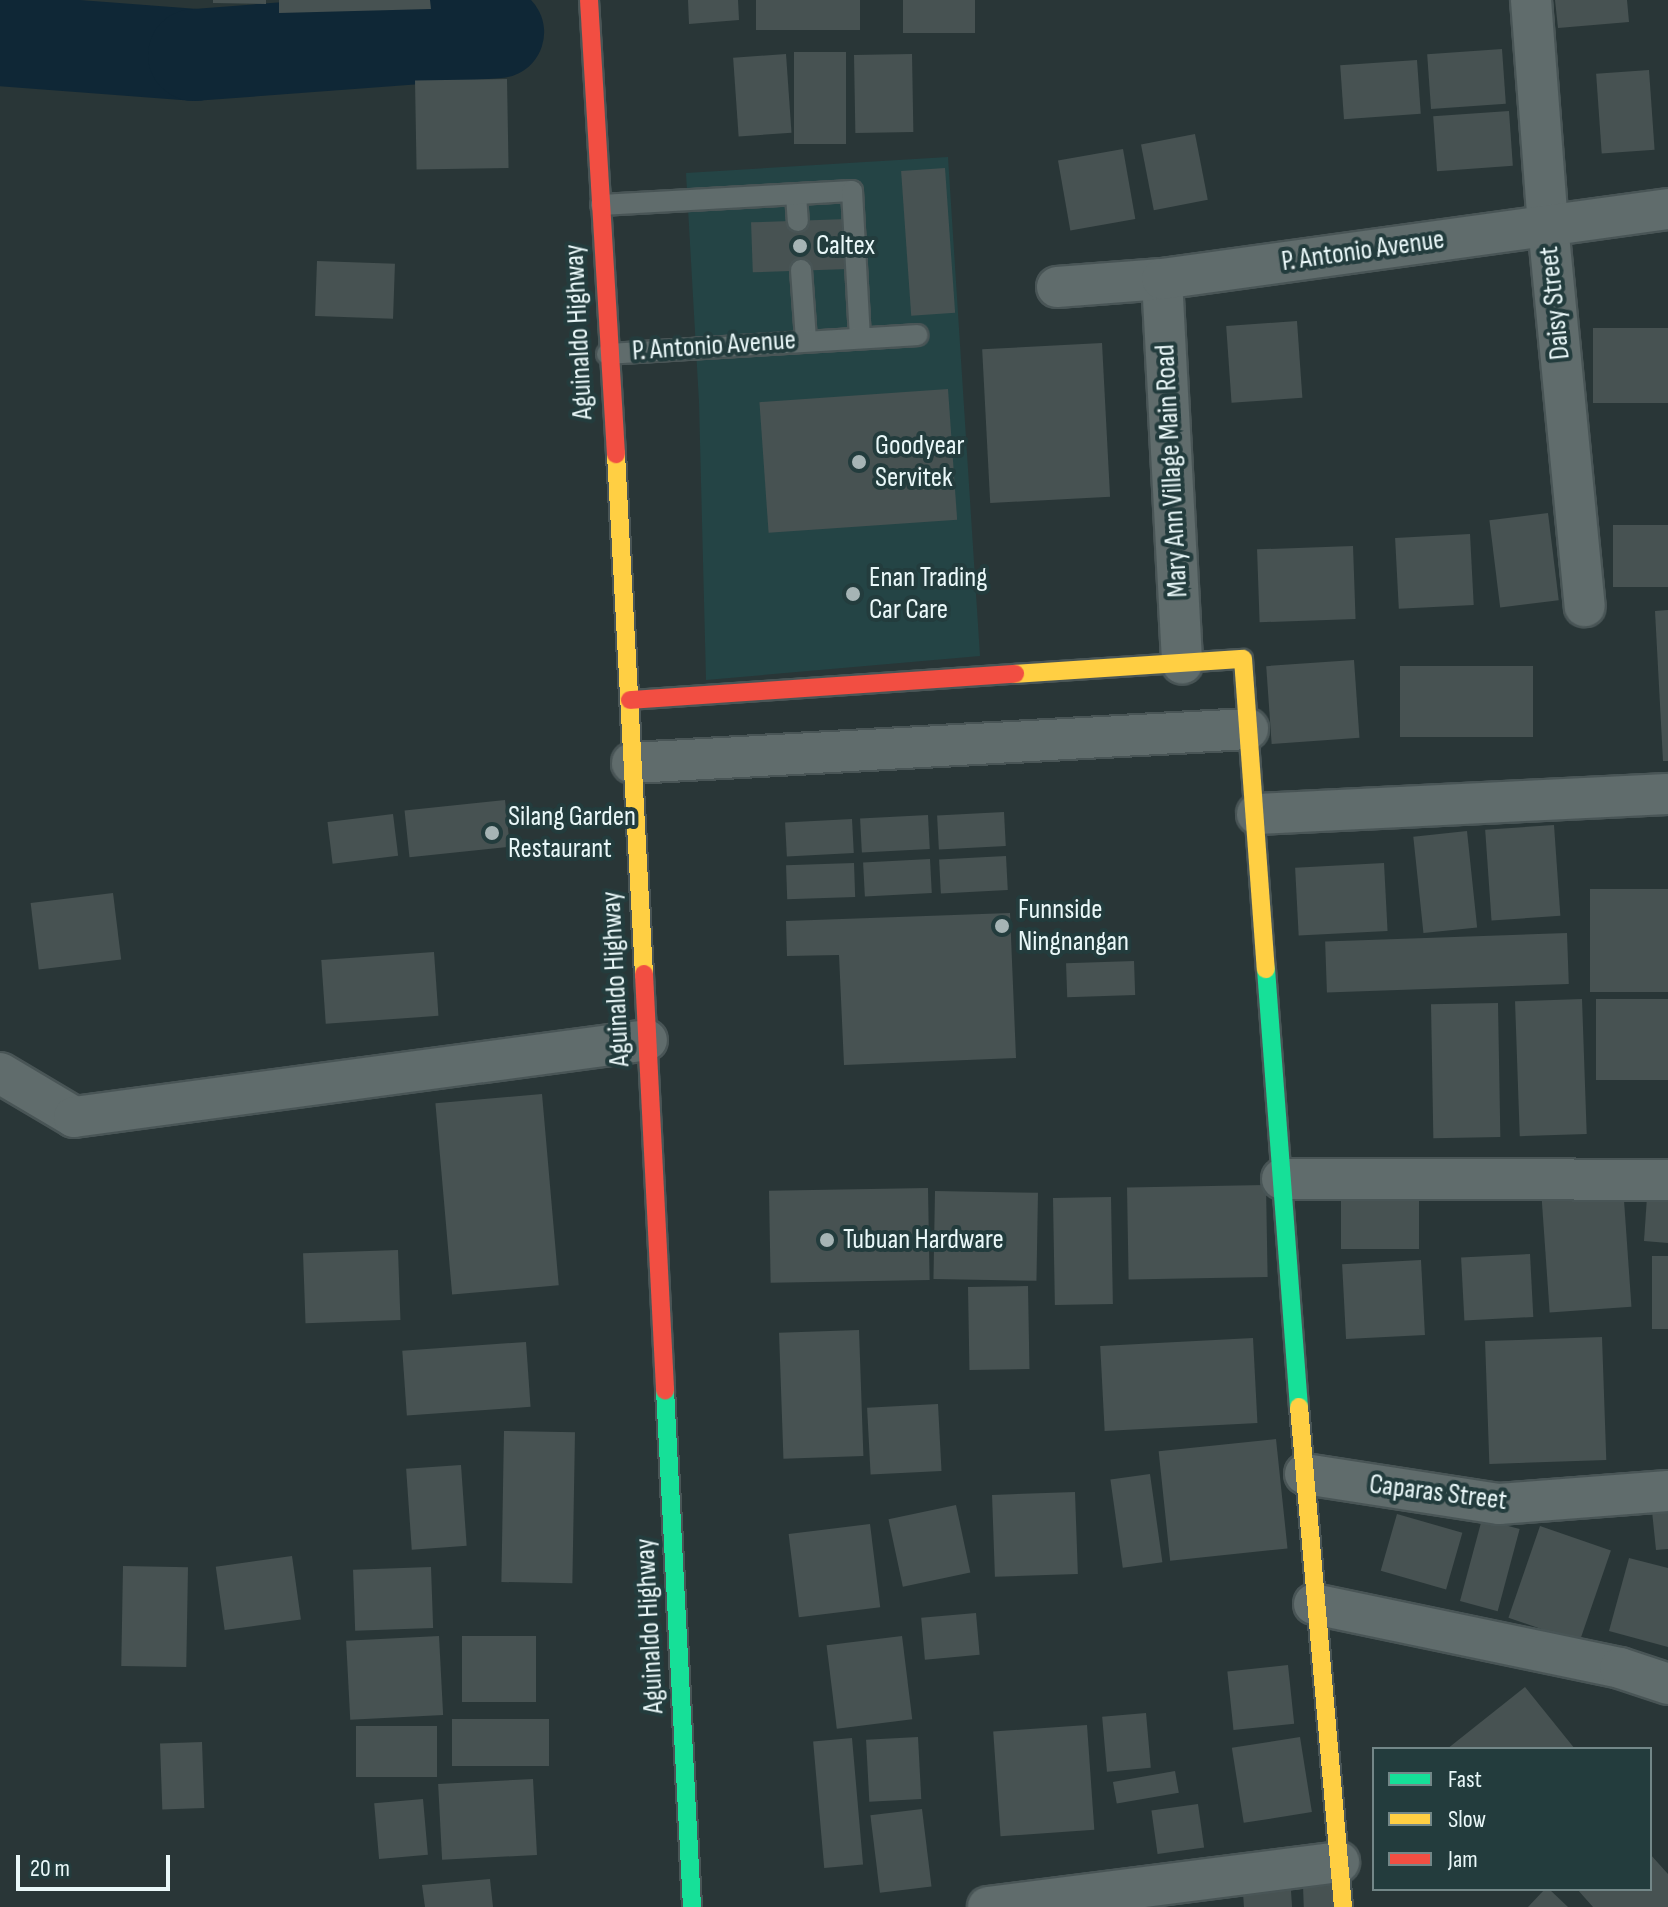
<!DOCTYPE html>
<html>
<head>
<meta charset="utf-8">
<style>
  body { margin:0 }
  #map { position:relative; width:1668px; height:1907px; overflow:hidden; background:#293637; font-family:"Sofia Sans Condensed",sans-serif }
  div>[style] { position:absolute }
  .built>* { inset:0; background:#244445 }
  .river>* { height:92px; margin:-46px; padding:0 46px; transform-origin:46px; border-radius:46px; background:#0f2736 }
  .building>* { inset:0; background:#475252; transform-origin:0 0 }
  .roads { filter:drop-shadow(2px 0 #495556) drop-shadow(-2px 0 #495556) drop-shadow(0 2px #495556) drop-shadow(0 -2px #495556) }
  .lane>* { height:20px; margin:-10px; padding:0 10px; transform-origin:10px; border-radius:10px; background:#606c6c }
  .street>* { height:40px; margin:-20px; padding:0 20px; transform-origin:20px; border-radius:20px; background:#606c6c }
  .fast>* { height:18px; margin:-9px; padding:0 9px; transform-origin:9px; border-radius:9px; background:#16e098 }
  .slow>* { height:18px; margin:-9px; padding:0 9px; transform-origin:9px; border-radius:9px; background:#ffcf43 }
  .jam>* { height:18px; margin:-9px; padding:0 9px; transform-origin:9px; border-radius:9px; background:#f24e42 }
  .dots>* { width:22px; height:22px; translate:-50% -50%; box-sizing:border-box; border:4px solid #233c3d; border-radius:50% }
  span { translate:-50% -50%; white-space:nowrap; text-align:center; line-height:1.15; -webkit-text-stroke:8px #233c3d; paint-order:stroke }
  .poi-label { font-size:28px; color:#eaf8f9 }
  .left { translate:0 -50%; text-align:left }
  .street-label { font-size:28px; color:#eaf8f9 }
  .legend { position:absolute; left:1372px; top:1747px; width:280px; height:144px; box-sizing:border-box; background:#233c3d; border:2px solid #738788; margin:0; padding:10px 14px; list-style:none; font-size:24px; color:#eaf8f9 }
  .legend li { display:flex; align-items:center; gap:16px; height:40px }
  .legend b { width:40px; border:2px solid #738788 }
  .scale { position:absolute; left:16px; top:1855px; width:154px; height:36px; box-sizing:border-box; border:4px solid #eaf8f9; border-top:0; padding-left:10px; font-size:24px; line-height:28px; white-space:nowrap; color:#eaf8f9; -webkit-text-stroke:6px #233c3d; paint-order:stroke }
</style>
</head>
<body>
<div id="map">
  <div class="built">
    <i style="clip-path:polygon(948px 157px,980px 656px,706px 680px,699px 402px,686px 173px)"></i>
  </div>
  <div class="river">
    <i style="left:0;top:40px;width:195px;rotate:4.4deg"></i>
    <i style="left:194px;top:55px;width:305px;rotate:-4.3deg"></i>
  </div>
  <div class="building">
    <i style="clip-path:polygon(213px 0,266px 0,266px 4px,213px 3px)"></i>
    <i style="clip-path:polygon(279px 0,430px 0,431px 9px,279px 13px)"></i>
    <i style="clip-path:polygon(688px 0,738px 0,739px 20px,689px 24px)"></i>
    <i style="left:756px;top:0;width:104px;height:30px"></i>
    <i style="left:903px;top:0;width:72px;height:33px"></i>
    <i style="clip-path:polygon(1555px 0,1627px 0,1629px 22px,1558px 28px)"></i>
    <i style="left:1502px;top:49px;width:55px;height:75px;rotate:86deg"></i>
    <i style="left:794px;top:52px;width:52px;height:92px"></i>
    <i style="left:786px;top:54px;width:79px;height:53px;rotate:86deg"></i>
    <i style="left:912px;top:54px;width:78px;height:58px;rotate:89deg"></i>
    <i style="left:1417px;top:60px;width:54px;height:77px;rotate:86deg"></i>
    <i style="left:1649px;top:70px;width:80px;height:53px;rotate:86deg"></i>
    <i style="left:507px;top:79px;width:89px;height:92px;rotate:89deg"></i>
    <i style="left:1509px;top:111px;width:55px;height:76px;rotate:86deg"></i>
    <i style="left:1195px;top:134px;width:67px;height:55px;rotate:79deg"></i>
    <i style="left:1123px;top:149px;width:71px;height:66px;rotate:80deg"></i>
    <i style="left:945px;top:168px;width:145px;height:44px;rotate:86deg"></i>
    <i style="left:847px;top:219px;width:50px;height:96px;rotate:88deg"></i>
    <i style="left:317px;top:261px;width:78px;height:55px;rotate:2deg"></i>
    <i style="left:1297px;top:321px;width:77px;height:71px;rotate:86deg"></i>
    <i style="left:1668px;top:328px;width:75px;height:75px;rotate:90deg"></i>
    <i style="left:1102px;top:343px;width:154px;height:120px;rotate:87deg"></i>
    <i style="left:948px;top:389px;width:131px;height:189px;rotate:86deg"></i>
    <i style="left:1548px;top:513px;width:88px;height:59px;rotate:83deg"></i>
    <i style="left:1668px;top:525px;width:62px;height:55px;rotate:90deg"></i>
    <i style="left:1470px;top:534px;width:71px;height:75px;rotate:87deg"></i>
    <i style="left:1353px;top:546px;width:73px;height:96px;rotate:88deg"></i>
    <i style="clip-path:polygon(1668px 610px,1668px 761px,1663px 761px,1655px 611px)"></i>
    <i style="left:1354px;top:660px;width:78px;height:88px;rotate:86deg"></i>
    <i style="left:1400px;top:666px;width:133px;height:71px"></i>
    <i style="left:505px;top:800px;width:47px;height:101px;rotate:84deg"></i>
    <i style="left:1004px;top:812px;width:34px;height:67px;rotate:87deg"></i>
    <i style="left:393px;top:814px;width:42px;height:66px;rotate:83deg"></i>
    <i style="left:928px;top:815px;width:34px;height:68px;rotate:87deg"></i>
    <i style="left:852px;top:819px;width:34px;height:67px;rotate:87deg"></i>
    <i style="left:1554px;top:825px;width:91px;height:69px;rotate:86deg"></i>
    <i style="left:1467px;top:831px;width:97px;height:54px;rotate:84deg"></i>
    <i style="left:1006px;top:856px;width:34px;height:67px;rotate:87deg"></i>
    <i style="left:930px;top:859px;width:34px;height:67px;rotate:87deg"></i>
    <i style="left:854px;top:863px;width:34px;height:68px;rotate:88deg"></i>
    <i style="left:1384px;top:863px;width:68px;height:89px;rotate:87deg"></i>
    <i style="left:1668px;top:889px;width:103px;height:78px;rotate:90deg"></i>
    <i style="left:113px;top:893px;width:67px;height:83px;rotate:83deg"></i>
    <i style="clip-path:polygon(1010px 913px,1016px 1058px,844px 1065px,839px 955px,787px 956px,786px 921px)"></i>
    <i style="left:1567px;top:933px;width:51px;height:242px;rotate:88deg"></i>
    <i style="left:434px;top:952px;width:64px;height:113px;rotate:86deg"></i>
    <i style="left:1134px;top:961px;width:34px;height:68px;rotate:88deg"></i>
    <i style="left:1582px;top:999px;width:135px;height:67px;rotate:88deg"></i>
    <i style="left:1668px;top:999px;width:81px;height:72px;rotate:90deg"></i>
    <i style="left:1498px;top:1003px;width:134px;height:67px;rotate:89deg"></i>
    <i style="left:542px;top:1094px;width:192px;height:107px;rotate:85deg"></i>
    <i style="clip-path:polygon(1648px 1182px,1668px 1184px,1668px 1243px,1644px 1241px)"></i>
    <i style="left:1266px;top:1185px;width:92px;height:139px;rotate:89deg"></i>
    <i style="left:1623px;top:1186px;width:121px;height:82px;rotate:86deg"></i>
    <i style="left:928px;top:1188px;width:92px;height:159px;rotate:89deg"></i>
    <i style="left:935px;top:1191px;width:103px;height:88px;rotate:1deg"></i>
    <i style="left:1341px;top:1193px;width:78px;height:56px"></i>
    <i style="left:1111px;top:1197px;width:107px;height:58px;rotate:89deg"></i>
    <i style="left:398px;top:1250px;width:70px;height:95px;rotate:88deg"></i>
    <i style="left:1530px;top:1254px;width:63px;height:69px;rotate:87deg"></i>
    <i style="left:1652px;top:1256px;width:16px;height:73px"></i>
    <i style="left:1421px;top:1260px;width:75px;height:79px;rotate:87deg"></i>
    <i style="left:1028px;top:1286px;width:83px;height:60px;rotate:89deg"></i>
    <i style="left:859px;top:1330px;width:126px;height:80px;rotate:88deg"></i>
    <i style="left:1602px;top:1337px;width:123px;height:117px;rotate:88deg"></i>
    <i style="left:1253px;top:1338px;width:85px;height:153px;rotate:87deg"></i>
    <i style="left:526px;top:1342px;width:65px;height:124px;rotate:86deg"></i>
    <i style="left:938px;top:1404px;width:67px;height:71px;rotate:87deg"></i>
    <i style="left:504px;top:1431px;width:71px;height:151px;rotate:1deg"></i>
    <i style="left:1276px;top:1439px;width:110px;height:118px;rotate:84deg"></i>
    <i style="left:461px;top:1465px;width:81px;height:55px;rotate:86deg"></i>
    <i style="left:1150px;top:1474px;width:89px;height:40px;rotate:82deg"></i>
    <i style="left:1075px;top:1492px;width:82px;height:83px;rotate:88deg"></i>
    <i style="left:956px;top:1505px;width:69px;height:69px;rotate:78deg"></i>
    <i style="clip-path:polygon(1668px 1510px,1668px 1549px,1656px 1550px,1652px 1511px)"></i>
    <i style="left:1397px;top:1514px;width:68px;height:59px;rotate:16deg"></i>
    <i style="left:1482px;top:1519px;width:39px;height:85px;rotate:15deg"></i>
    <i style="left:870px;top:1524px;width:84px;height:82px;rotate:83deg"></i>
    <i style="left:1540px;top:1526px;width:75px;height:97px;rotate:19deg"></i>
    <i style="left:292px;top:1556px;width:64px;height:77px;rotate:82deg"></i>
    <i style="clip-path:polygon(1629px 1558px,1668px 1568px,1668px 1647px,1609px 1631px)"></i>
    <i style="left:123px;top:1566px;width:65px;height:100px;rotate:1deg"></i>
    <i style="left:431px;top:1567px;width:61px;height:78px;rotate:88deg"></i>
    <i style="left:976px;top:1613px;width:42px;height:55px;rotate:85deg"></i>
    <i style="left:439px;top:1636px;width:79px;height:93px;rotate:87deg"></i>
    <i style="left:462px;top:1636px;width:74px;height:66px"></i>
    <i style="left:902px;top:1636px;width:84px;height:76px;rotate:83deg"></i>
    <i style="left:1288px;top:1665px;width:59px;height:61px;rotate:84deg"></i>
    <i style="clip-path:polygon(1525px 1687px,1575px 1749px,1447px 1749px)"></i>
    <i style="left:1146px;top:1713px;width:55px;height:44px;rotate:85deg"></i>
    <i style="left:452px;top:1719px;width:97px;height:47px"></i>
    <i style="left:1087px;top:1725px;width:105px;height:94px;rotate:86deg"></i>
    <i style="left:356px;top:1726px;width:81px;height:51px"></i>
    <i style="left:918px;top:1737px;width:62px;height:52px;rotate:87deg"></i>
    <i style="left:1300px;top:1737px;width:76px;height:69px;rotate:81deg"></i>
    <i style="left:852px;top:1738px;width:127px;height:39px;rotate:85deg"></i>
    <i style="left:202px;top:1742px;width:66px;height:42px;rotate:88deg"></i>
    <i style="left:1175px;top:1771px;width:22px;height:63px;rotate:80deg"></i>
    <i style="left:533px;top:1779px;width:76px;height:95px;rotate:87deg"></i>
    <i style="left:423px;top:1799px;width:56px;height:49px;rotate:85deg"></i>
    <i style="left:1198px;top:1804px;width:44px;height:47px;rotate:82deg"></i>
    <i style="left:922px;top:1809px;width:78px;height:52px;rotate:83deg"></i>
    <i style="clip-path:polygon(1650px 1854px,1668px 1874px,1668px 1907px,1593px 1907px,1577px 1889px,1650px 1889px)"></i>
    <i style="left:1290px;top:1877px;width:30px;height:48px;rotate:86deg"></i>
    <i style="clip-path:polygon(490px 1879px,493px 1907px,425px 1907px,422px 1885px)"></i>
    <i style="left:1350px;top:1884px;width:23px;height:47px;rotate:88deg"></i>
    <i style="clip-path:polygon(1545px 1889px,1549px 1889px,1568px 1907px,1528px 1907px)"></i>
  </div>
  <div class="roads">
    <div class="lane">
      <i style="left:796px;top:195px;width:26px;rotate:86deg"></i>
      <i style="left:601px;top:205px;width:251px;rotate:-3.2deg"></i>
      <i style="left:852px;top:191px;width:147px;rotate:86.9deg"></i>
      <i style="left:801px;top:270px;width:70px;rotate:85.9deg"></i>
      <i style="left:607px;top:354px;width:311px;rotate:-3.5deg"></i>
    </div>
    <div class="street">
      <i style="left:1531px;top:0;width:226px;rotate:85.7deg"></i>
      <i style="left:1548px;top:225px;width:383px;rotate:84.5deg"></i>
      <i style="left:1162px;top:279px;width:385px;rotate:87deg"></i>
      <i style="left:1057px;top:287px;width:105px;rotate:-4.4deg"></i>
      <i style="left:1162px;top:279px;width:511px;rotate:-7.88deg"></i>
      <i style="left:632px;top:763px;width:617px;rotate:-3.16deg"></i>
      <i style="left:1257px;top:814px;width:411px;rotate:-2.8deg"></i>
      <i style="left:0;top:1073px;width:86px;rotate:30.7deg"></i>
      <i style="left:74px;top:1117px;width:578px;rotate:-7.65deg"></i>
      <i style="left:1282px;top:1179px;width:386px;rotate:0.1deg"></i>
      <i style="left:1305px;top:1474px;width:196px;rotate:8.8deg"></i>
      <i style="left:1499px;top:1504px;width:169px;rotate:-4.4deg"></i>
      <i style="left:1314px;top:1604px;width:313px;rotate:11.8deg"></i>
      <i style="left:1620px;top:1668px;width:51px;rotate:18.4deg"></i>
      <i style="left:988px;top:1907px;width:354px;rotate:-7.3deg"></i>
    </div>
    <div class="fast">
      <i style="left:1266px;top:969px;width:439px;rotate:85.7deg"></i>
      <i style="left:665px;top:1390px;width:518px;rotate:87.01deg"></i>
    </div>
    <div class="slow">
      <i style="left:616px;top:454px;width:521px;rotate:86.92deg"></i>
      <i style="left:1015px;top:674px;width:228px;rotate:-3.8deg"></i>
      <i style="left:1243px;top:659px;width:311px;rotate:85.8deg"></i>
      <i style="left:1299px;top:1407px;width:502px;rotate:84.97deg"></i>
    </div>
    <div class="jam">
      <i style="left:589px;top:0;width:455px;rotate:86.6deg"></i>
      <i style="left:630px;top:700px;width:386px;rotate:-3.9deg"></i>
      <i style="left:644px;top:974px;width:417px;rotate:87.1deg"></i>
    </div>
  </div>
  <div class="dots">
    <i style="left:800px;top:246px;background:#a6b4b5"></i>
    <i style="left:859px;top:462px;background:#a6b4b5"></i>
    <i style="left:853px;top:594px;background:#a6b4b5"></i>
    <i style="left:492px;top:833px;background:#a6b4b5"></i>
    <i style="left:1002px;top:926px;background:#a6b4b5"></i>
    <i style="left:827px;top:1240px;background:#a6b4b5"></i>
  </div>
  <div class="poi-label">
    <span class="left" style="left:816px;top:246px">Caltex</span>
    <span class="left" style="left:875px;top:462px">Goodyear<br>Servitek</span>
    <span class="left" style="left:869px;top:594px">Enan Trading<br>Car Care</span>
    <span class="left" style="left:508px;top:833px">Silang Garden<br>Restaurant</span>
    <span class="left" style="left:1018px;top:926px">Funnside<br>Ningnangan</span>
    <span class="left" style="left:843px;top:1240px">Tubuan Hardware</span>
  </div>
  <div class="street-label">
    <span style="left:1363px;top:251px;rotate:-8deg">P. Antonio Avenue</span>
    <span style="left:1555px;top:303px;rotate:-96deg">Daisy Street</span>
    <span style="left:579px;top:332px;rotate:-93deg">Aguinaldo Highway</span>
    <span style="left:714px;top:346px;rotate:-4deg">P. Antonio Avenue</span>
    <span style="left:1172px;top:471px;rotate:-93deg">Mary Ann Village Main Road</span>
    <span style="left:616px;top:979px;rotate:-93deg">Aguinaldo Highway</span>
    <span style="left:1438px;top:1493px;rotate:7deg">Caparas Street</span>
    <span style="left:650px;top:1626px;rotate:-93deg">Aguinaldo Highway</span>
  </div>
  <ul class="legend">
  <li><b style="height:10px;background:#16e098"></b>Fast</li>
  <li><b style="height:10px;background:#ffcf43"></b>Slow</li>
  <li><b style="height:10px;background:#f24e42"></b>Jam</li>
  </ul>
  <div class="scale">20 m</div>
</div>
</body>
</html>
